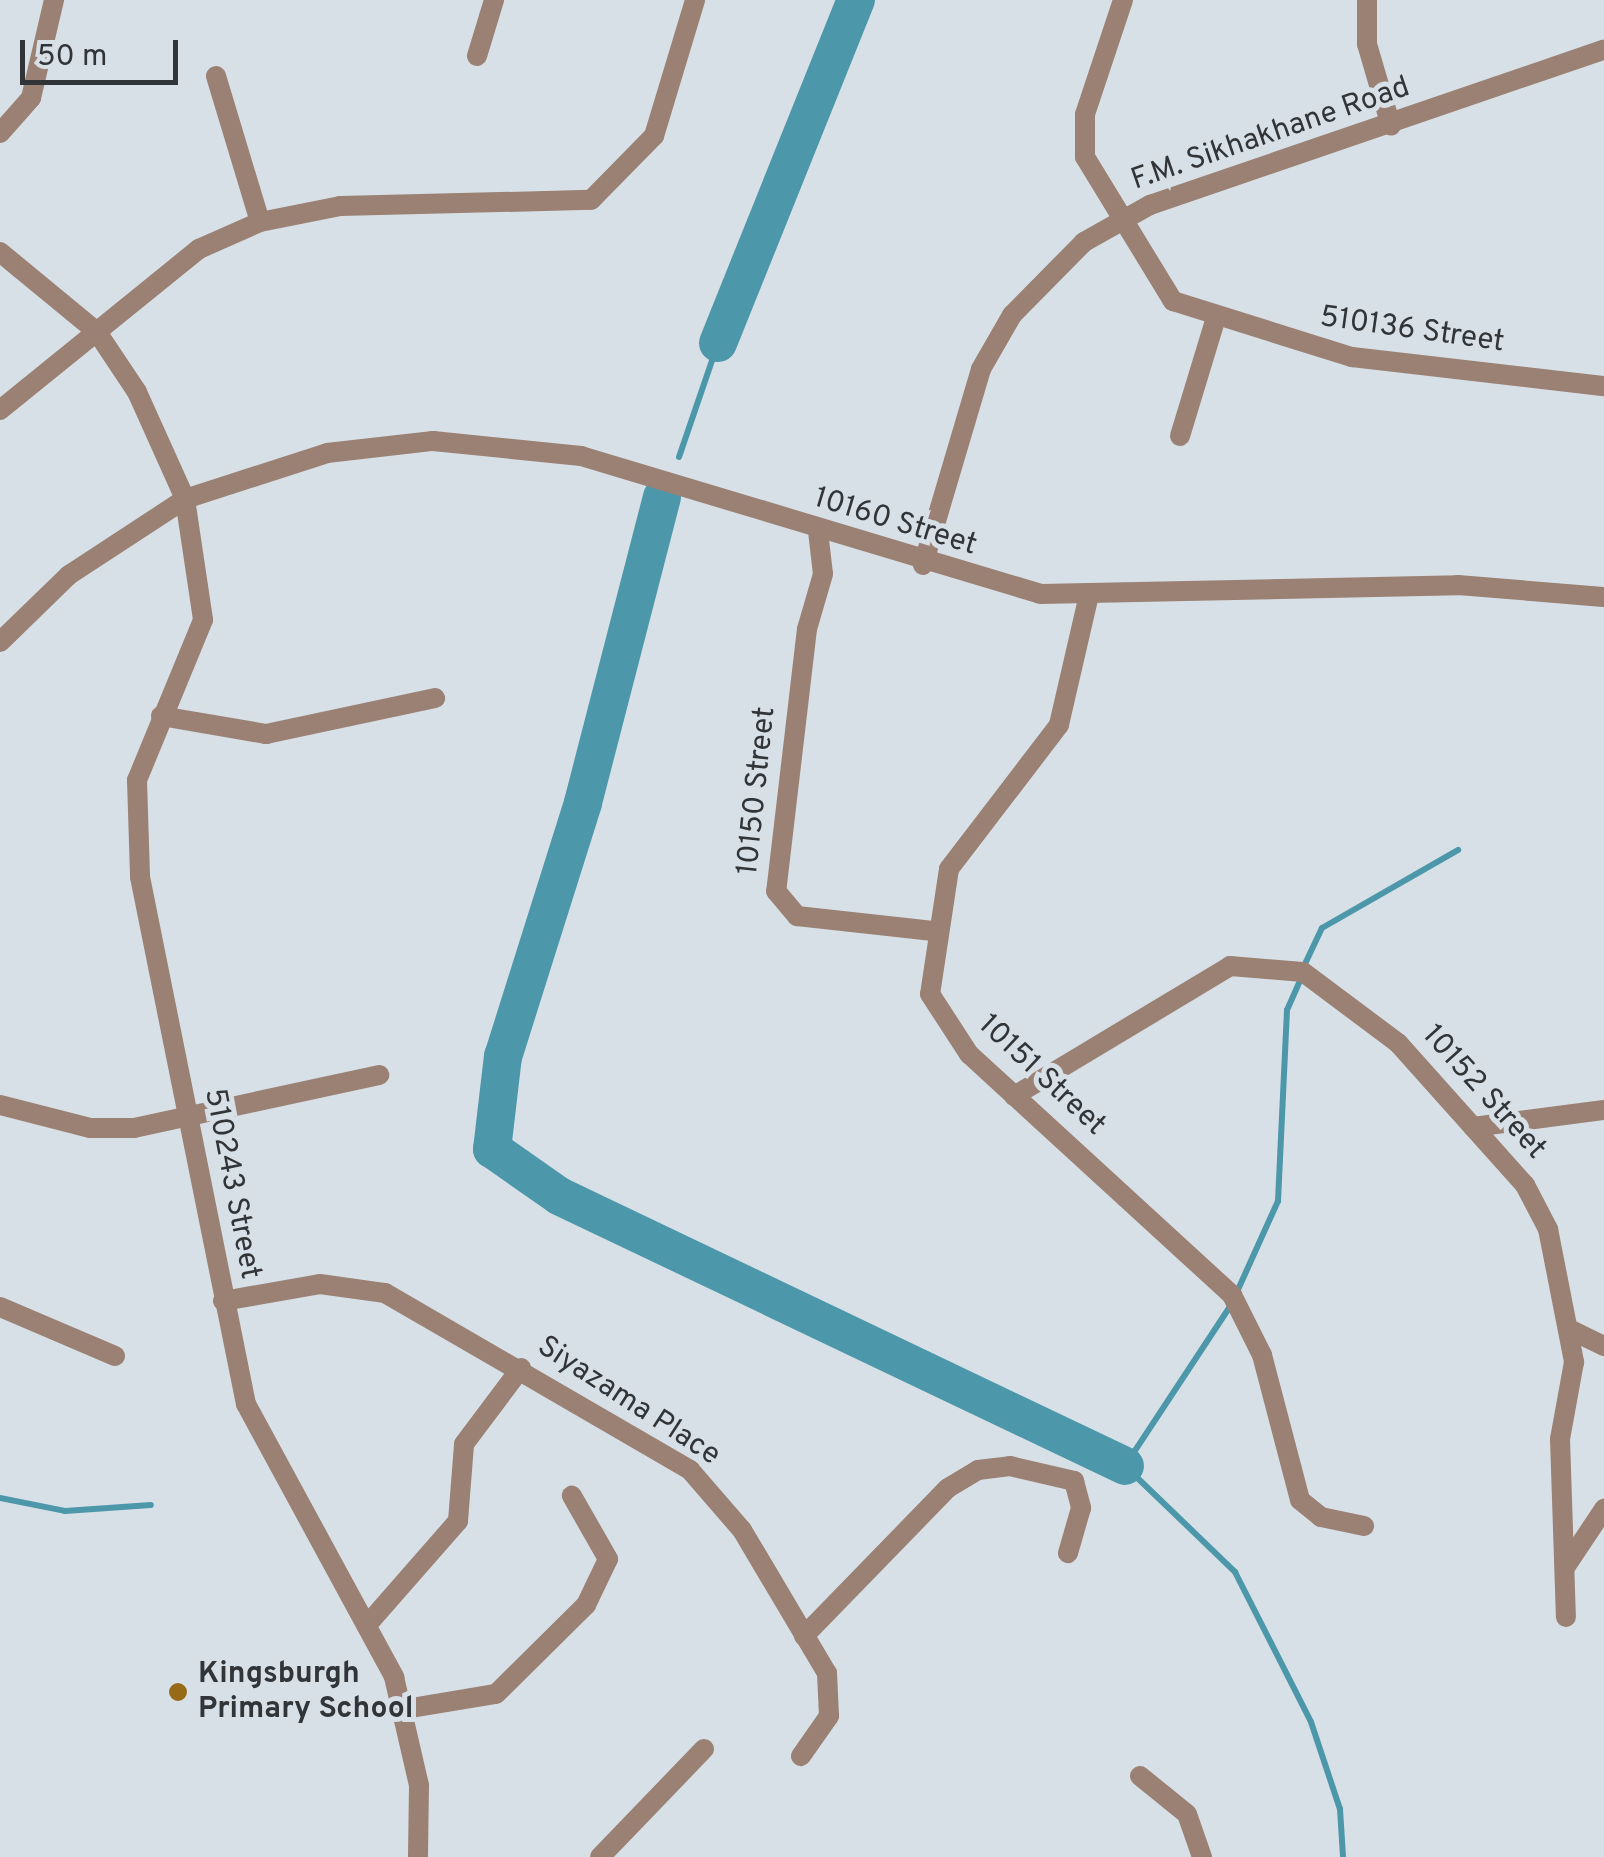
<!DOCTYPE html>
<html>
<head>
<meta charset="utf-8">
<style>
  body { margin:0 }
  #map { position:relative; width:1604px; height:1857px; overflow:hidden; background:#d8e0e7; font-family:Overpass,sans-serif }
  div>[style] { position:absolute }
  .stream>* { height:6px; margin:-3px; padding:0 3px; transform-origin:3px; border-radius:3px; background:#4c98aa }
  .river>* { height:38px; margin:-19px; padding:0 19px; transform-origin:19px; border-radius:19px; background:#4c98aa }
  .minor>* { height:20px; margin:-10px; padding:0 10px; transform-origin:10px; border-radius:10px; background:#9a8174 }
  .tertiary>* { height:20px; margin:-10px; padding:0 10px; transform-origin:10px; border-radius:10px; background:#9a8174 }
  .dots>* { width:28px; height:28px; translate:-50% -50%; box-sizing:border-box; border:5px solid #d8e0e7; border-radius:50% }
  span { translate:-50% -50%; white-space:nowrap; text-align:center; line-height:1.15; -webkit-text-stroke:10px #d8e0e7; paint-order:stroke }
  .street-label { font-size:30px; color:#323538 }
  .poi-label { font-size:30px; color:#323538; font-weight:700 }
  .left { translate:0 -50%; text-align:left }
  .scale { position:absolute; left:20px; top:40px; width:158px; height:45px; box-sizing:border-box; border:5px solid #323538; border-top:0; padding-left:12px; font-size:30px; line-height:35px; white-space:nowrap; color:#323538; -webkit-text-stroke:8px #d8e0e7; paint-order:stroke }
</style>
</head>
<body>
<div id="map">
  <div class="stream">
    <i style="left:679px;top:457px;width:120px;rotate:-71.1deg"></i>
    <i style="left:1304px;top:966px;width:42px;rotate:-64.7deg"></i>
    <i style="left:1322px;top:928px;width:157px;rotate:-29.8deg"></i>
    <i style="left:1236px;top:1294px;width:102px;rotate:-65.7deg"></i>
    <i style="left:1278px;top:1201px;width:191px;rotate:-87.3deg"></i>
    <i style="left:1287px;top:1010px;width:35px;rotate:-66deg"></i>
    <i style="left:1231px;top:1305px;width:193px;rotate:123.4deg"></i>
    <i style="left:1125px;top:1466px;width:153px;rotate:43.9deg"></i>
    <i style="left:1235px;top:1572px;width:168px;rotate:63.1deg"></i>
    <i style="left:1311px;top:1722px;width:92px;rotate:71.6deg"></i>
    <i style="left:1340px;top:1809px;width:48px;rotate:86.4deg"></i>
    <i style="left:0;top:1498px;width:66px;rotate:11.3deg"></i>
    <i style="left:65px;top:1511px;width:86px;rotate:-4deg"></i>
  </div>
  <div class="river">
    <i style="left:718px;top:343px;width:370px;rotate:-68.1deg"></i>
    <i style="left:662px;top:497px;width:316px;rotate:104.5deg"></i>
    <i style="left:583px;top:803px;width:265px;rotate:107.5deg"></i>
    <i style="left:503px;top:1056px;width:94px;rotate:96.7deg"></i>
    <i style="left:492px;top:1149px;width:82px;rotate:35deg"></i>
    <i style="left:559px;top:1196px;width:627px;rotate:25.5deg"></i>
  </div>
  <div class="minor">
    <i style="left:1123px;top:0;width:120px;rotate:108.4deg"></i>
    <i style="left:1085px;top:114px;width:43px;rotate:90deg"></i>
    <i style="left:1085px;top:157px;width:169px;rotate:58.6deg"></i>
    <i style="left:1173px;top:301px;width:188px;rotate:17.4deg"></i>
    <i style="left:1352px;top:357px;width:254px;rotate:6.6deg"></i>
    <i style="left:1367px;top:0;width:44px;rotate:90deg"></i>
    <i style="left:1367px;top:44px;width:85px;rotate:73.7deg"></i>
    <i style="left:477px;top:56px;width:59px;rotate:-73.1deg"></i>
    <i style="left:216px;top:76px;width:152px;rotate:73.2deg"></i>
    <i style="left:0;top:133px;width:47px;rotate:-48.5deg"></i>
    <i style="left:31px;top:98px;width:101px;rotate:-76.8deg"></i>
    <i style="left:0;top:252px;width:126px;rotate:39.5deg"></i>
    <i style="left:97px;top:332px;width:72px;rotate:56.3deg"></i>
    <i style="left:137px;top:392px;width:117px;rotate:65.8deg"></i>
    <i style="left:185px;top:499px;width:122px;rotate:81.5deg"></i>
    <i style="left:203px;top:620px;width:173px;rotate:112.4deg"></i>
    <i style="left:137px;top:780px;width:97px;rotate:88.2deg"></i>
    <i style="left:140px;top:877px;width:538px;rotate:78.63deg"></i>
    <i style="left:246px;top:1404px;width:311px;rotate:61.5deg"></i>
    <i style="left:394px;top:1677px;width:111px;rotate:77deg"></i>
    <i style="left:419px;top:1785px;width:72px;rotate:90.8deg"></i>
    <i style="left:0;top:410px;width:256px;rotate:-39deg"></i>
    <i style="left:199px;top:249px;width:67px;rotate:-23.9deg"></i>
    <i style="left:260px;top:222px;width:82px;rotate:-11.3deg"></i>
    <i style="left:340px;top:206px;width:251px;rotate:-1.4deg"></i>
    <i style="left:591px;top:200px;width:90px;rotate:-45.5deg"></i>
    <i style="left:654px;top:136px;width:142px;rotate:-73.2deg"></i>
    <i style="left:1180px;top:436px;width:120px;rotate:-73.1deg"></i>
    <i style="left:818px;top:531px;width:43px;rotate:83.4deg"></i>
    <i style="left:823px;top:574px;width:57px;rotate:106.2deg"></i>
    <i style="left:807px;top:629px;width:264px;rotate:96.7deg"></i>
    <i style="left:776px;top:891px;width:33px;rotate:50deg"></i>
    <i style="left:797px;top:916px;width:137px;rotate:6.3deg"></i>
    <i style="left:923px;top:565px;width:204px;rotate:-73.5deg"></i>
    <i style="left:981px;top:369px;width:62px;rotate:-60.1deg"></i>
    <i style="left:1012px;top:315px;width:103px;rotate:-45.4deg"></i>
    <i style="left:1084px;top:242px;width:76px;rotate:-29.3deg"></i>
    <i style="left:1150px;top:205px;width:480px;rotate:-18.9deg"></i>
    <i style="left:1088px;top:599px;width:129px;rotate:103deg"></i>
    <i style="left:1059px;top:725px;width:181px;rotate:127.4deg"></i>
    <i style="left:949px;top:869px;width:126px;rotate:98.6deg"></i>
    <i style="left:930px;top:994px;width:72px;rotate:57deg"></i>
    <i style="left:969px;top:1054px;width:357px;rotate:42.5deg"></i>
    <i style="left:1232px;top:1295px;width:67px;rotate:63.4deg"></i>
    <i style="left:1262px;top:1355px;width:150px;rotate:75.3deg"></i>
    <i style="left:1300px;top:1500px;width:27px;rotate:39deg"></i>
    <i style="left:1321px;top:1517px;width:44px;rotate:11.8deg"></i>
    <i style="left:161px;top:716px;width:107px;rotate:9.7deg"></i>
    <i style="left:266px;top:734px;width:173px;rotate:-12deg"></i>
    <i style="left:1014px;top:1096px;width:252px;rotate:-31deg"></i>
    <i style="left:1230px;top:966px;width:73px;rotate:4.7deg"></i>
    <i style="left:1303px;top:972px;width:119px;rotate:36.8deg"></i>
    <i style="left:1398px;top:1043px;width:191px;rotate:48.2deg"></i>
    <i style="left:1525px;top:1185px;width:50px;rotate:62.4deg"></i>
    <i style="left:1548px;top:1229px;width:136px;rotate:78.9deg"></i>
    <i style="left:1574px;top:1362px;width:78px;rotate:100.3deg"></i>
    <i style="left:1560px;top:1439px;width:178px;rotate:88.1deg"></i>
    <i style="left:0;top:1105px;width:93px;rotate:14.3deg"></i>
    <i style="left:90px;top:1128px;width:44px"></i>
    <i style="left:134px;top:1128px;width:251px;rotate:-12.2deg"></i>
    <i style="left:1473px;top:1127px;width:132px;rotate:-7.4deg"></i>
    <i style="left:223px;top:1301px;width:98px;rotate:-9.9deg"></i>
    <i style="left:320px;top:1284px;width:66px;rotate:7.9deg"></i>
    <i style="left:385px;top:1293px;width:353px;rotate:30.1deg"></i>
    <i style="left:690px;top:1470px;width:79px;rotate:49.1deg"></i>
    <i style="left:742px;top:1530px;width:166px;rotate:59.3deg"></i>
    <i style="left:827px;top:1673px;width:43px;rotate:87.3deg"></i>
    <i style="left:829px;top:1716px;width:49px;rotate:125deg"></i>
    <i style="left:0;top:1307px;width:125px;rotate:23.1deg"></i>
    <i style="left:1569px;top:1329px;width:39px;rotate:26deg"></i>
    <i style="left:1566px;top:1566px;width:69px;rotate:-56.3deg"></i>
    <i style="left:367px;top:1625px;width:138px;rotate:-48.8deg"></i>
    <i style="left:458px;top:1521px;width:77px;rotate:-85.5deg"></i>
    <i style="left:464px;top:1444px;width:95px;rotate:-53.1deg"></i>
    <i style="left:804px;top:1636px;width:206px;rotate:-45.8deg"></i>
    <i style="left:948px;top:1488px;width:35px;rotate:-31deg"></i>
    <i style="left:978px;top:1470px;width:32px;rotate:-7deg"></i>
    <i style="left:1010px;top:1466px;width:66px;rotate:13.2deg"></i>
    <i style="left:1074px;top:1481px;width:28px;rotate:75deg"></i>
    <i style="left:1081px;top:1508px;width:47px;rotate:106.1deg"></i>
    <i style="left:405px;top:1709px;width:92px;rotate:-9.4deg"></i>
    <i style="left:496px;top:1694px;width:127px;rotate:-44.7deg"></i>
    <i style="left:586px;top:1605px;width:51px;rotate:-64.4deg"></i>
    <i style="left:608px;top:1559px;width:73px;rotate:-119.7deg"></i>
    <i style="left:1140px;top:1776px;width:60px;rotate:39deg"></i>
    <i style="left:1187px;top:1814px;width:46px;rotate:70.8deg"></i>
    <i style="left:600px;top:1857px;width:150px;rotate:-46.1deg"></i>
  </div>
  <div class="tertiary">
    <i style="left:0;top:642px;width:96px;rotate:-44.2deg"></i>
    <i style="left:69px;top:575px;width:139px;rotate:-33.2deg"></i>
    <i style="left:185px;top:499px;width:149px;rotate:-17.9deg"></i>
    <i style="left:327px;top:453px;width:107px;rotate:-6.5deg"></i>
    <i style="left:433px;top:441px;width:149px;rotate:5.8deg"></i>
    <i style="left:581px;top:456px;width:479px;rotate:16.7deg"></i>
    <i style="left:1040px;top:594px;width:418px;rotate:-1.2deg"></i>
    <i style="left:1458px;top:585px;width:146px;rotate:4.7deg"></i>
  </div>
  <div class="dots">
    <i style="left:178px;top:1692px;background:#966b17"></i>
  </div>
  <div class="street-label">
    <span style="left:1271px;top:135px;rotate:-19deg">F.M. Sikhakhane Road</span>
    <span style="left:1412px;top:331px;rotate:8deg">510136 Street</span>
    <span style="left:895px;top:523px;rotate:17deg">10160 Street</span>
    <span style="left:758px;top:791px;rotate:-84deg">10150 Street</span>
    <span style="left:1041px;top:1076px;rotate:43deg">10151 Street</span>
    <span style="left:1483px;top:1093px;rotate:48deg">10152 Street</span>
    <span style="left:231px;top:1184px;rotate:79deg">510243 Street</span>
    <span style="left:628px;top:1402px;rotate:33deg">Siyazama Place</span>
  </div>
  <div class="poi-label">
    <span class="left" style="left:198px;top:1692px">Kingsburgh<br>Primary School</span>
  </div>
  <div class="scale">50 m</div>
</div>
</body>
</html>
